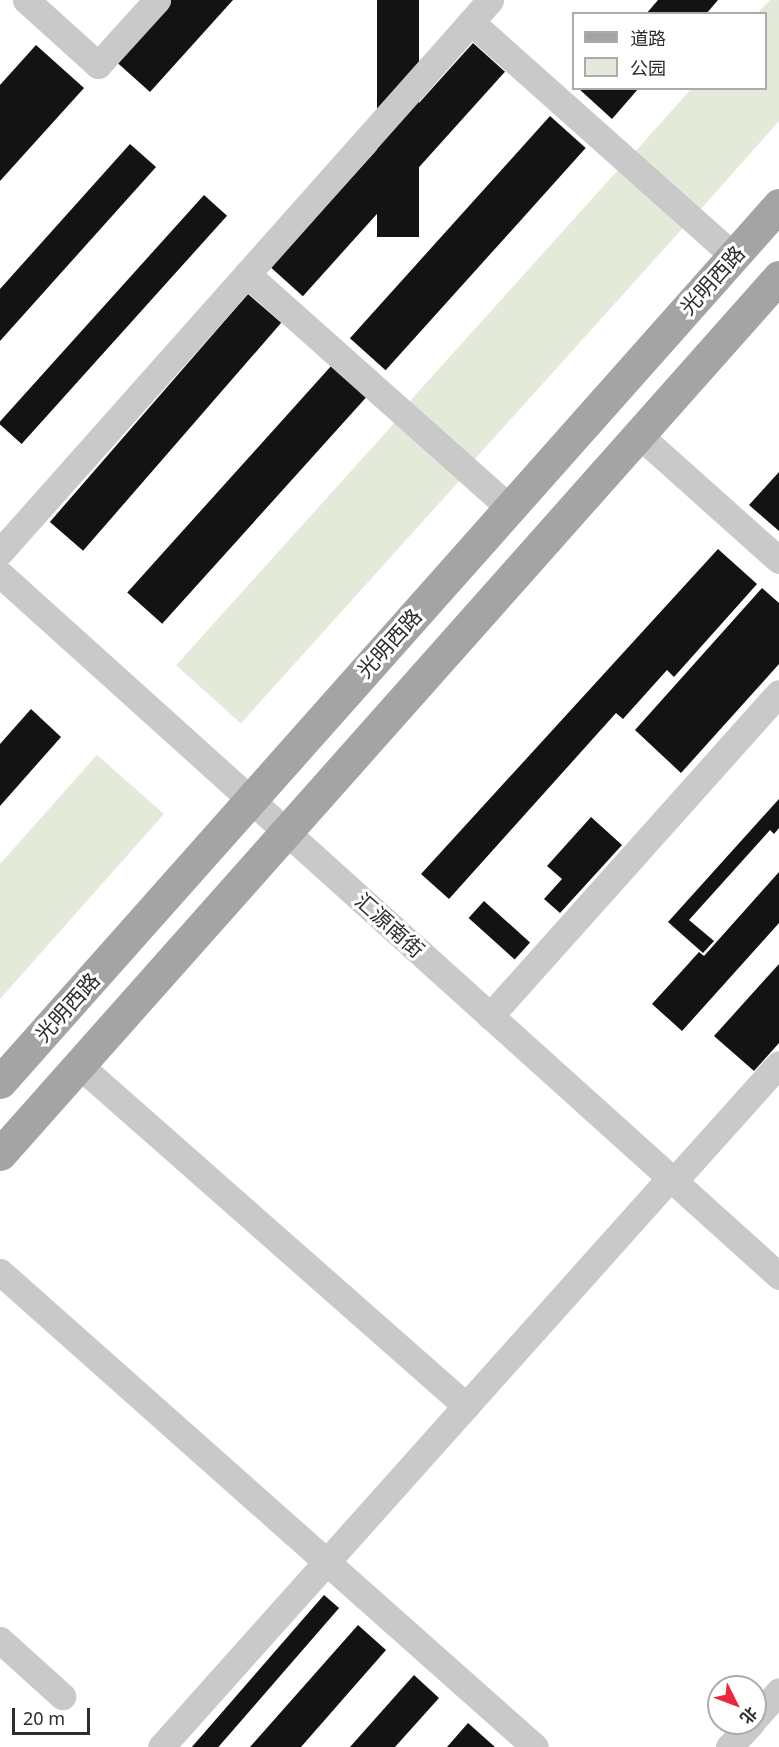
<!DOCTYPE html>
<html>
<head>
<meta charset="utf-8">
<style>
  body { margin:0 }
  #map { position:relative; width:779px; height:1747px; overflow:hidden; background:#fff; font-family:"Noto Sans","Noto Sans SC",sans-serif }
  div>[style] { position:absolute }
  .green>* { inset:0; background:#e3ead9; transform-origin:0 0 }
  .building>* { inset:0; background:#131313; transform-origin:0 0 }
  .minor>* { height:27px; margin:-13.5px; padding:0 13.5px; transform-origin:13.5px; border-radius:13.5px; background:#c9c9c9 }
  .major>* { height:33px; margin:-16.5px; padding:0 16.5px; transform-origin:16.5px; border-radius:16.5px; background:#a4a4a4 }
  span { translate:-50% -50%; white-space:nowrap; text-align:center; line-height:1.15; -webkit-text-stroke:6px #fff; paint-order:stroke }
  .street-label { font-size:21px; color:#2c2c2c }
  .legend { position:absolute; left:572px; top:12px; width:195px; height:78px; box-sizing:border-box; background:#fff; border:2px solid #ababab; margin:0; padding:8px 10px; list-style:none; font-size:18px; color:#2c2c2c }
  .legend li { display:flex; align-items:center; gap:12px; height:30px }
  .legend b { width:30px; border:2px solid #ababab }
  .north { position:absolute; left:707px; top:1675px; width:60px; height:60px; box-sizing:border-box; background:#fff; border:2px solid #ababab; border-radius:50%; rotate:132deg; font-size:16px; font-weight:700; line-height:24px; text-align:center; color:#2c2c2c }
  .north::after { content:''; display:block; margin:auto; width:21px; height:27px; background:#e9283e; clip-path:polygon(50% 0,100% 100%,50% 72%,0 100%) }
  .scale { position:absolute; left:12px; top:1708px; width:78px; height:27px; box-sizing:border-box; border:3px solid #2c2c2c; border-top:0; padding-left:8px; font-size:18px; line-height:21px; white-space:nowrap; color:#2c2c2c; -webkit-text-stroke:4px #fff; paint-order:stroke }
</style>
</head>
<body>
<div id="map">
  <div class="green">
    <i style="clip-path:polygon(770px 0,779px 0,779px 121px,699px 211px,634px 153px,691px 89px,766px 88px,766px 14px,758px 13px)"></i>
    <i style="left:618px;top:170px;width:87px;height:312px;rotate:42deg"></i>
    <i style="left:397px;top:420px;width:87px;height:330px;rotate:42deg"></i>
    <i style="clip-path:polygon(97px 755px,164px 814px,0 999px,0 864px)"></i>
  </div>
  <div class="building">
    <i style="clip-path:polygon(165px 0,233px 0,150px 92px,112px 58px)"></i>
    <i style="left:377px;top:0;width:42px;height:237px"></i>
    <i style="clip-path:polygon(658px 0,718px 0,706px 14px,646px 14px)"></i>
    <i style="left:473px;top:43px;width:43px;height:302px;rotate:42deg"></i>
    <i style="clip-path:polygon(36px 45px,84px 88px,0 181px,0 85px)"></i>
    <i style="clip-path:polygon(578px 88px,639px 88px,612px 119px)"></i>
    <i style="left:550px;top:116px;width:48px;height:299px;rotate:42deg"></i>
    <i style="clip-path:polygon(130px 144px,156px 167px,0 341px,0 289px)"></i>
    <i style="left:204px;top:195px;width:31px;height:307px;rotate:42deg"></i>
    <i style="left:248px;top:294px;width:44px;height:302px;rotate:41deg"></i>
    <i style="left:332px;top:365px;width:47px;height:306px;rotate:42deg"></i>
    <i style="clip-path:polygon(779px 472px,779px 531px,749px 505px)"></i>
    <i style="clip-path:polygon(718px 549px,757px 584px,674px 677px,667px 670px,623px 719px,616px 713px,449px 899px,421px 874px)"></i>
    <i style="clip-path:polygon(762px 588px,779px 603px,779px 664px,681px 773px,635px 730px)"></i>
    <i style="clip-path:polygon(31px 709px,61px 737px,0 806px,0 744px)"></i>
    <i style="clip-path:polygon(779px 799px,779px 828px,774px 834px,770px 830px,689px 920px,714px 941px,703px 953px,668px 922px)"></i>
    <i style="clip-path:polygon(591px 817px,622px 845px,560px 913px,544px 899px,562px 879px,547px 866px)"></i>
    <i style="clip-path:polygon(779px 872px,779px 923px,682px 1031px,652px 1004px,699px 952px,704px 956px)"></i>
    <i style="left:484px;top:901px;width:62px;height:23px;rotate:42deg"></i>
    <i style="clip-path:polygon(779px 964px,779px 1043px,754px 1071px,714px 1036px)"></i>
    <i style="left:324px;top:1595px;width:20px;height:203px;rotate:41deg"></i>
    <i style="clip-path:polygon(358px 1625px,386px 1650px,301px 1747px,250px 1747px)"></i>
    <i style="clip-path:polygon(414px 1675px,439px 1698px,395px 1747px,350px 1747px)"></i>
    <i style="clip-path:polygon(468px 1723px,495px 1747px,447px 1747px)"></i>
  </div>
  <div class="minor">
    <i style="left:26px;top:0;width:97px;rotate:42.1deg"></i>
    <i style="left:98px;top:65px;width:88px;rotate:-47.8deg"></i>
    <i style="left:471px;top:22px;width:29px;rotate:-49deg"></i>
    <i style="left:247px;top:274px;width:352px;rotate:41.7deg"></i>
    <i style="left:639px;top:435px;width:188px;rotate:41.8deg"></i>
    <i style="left:0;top:552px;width:709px;rotate:-48.37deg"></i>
    <i style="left:471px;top:22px;width:352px;rotate:41.7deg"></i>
    <i style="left:0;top:574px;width:1049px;rotate:42.02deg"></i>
    <i style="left:490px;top:1016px;width:433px;rotate:-48.2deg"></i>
    <i style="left:79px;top:1065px;width:516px;rotate:41.38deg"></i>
    <i style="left:674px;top:1181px;width:157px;rotate:-48.1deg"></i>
    <i style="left:0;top:1272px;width:715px;rotate:41.6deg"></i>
    <i style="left:0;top:1640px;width:84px;rotate:42.1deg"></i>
    <i style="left:755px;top:1718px;width:36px;rotate:-48deg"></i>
    <i style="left:161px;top:1747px;width:763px;rotate:-48.19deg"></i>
    <i style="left:729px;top:1747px;width:33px;rotate:-47deg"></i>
  </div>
  <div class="major">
    <i style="left:0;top:1082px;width:1173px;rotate:-48.39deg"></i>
    <i style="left:0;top:1154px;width:1173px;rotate:-48.39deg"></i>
  </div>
  <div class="street-label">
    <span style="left:712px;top:280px;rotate:-48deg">光明西路</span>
    <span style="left:389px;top:643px;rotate:-48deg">光明西路</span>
    <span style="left:390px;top:925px;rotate:42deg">汇源南街</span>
    <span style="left:67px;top:1007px;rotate:-48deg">光明西路</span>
  </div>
  <ul class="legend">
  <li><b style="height:8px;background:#a4a4a4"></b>道路</li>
  <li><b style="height:16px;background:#e3ead9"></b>公园</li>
  </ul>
  <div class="north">北</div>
  <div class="scale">20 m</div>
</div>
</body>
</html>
